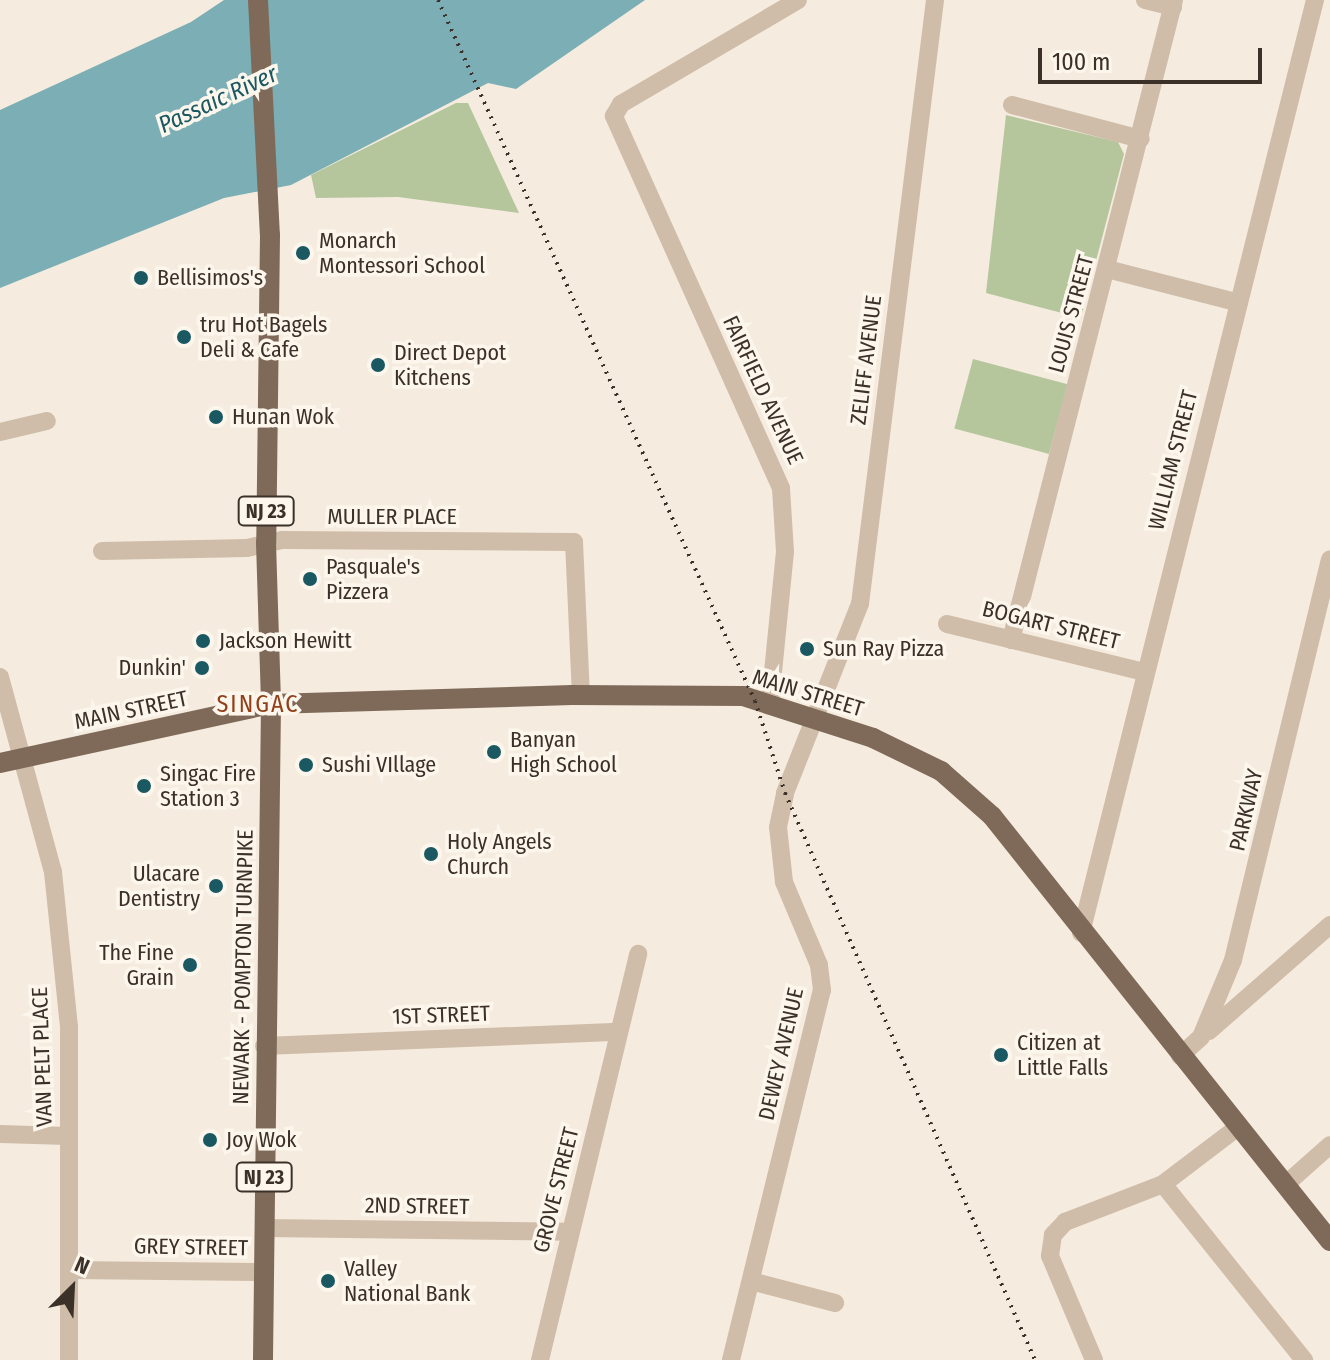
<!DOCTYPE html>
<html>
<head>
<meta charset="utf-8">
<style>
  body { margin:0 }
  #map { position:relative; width:1330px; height:1360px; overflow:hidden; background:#f5ecdf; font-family:"Fira Sans Condensed",sans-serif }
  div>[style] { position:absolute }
  .green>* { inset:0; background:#b5c69d; transform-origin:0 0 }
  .water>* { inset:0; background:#7baeb5 }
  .minor>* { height:18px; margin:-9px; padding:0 9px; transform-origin:9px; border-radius:9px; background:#cfbda9 }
  .major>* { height:20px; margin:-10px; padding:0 10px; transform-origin:10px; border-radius:10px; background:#7f6959 }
  .rail>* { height:4px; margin-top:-2px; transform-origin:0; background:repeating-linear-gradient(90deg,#3c3129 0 2px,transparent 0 8px) }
  .dots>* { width:22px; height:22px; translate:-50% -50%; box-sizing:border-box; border:4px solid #fcf6ec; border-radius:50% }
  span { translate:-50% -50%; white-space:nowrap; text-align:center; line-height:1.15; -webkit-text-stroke:7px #fcf6ec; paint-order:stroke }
  .shield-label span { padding:2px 6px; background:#fcf6ec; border:2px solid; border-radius:6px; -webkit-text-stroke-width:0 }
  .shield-label { font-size:20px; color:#3c3129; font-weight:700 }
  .poi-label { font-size:22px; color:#3c3129 }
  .left { translate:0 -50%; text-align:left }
  .right { translate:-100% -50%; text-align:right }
  .street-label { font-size:22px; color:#3c3129 }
  .water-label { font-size:24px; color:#1a5862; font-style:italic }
  .neighbourhood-label { font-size:24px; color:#93401a; letter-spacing:2px }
  .north { position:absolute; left:32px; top:1248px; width:80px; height:80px; -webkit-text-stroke:6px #fcf6ec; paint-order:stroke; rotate:24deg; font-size:22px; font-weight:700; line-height:32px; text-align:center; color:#3c3129 }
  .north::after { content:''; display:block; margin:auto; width:28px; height:36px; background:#3c3129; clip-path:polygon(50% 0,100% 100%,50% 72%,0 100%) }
  .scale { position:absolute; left:1038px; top:48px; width:224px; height:36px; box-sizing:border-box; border:4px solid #3c3129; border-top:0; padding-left:10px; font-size:24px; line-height:28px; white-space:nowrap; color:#3c3129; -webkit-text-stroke:6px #fcf6ec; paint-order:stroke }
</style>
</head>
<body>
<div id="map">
  <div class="green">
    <i style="clip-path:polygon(456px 103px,468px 103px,519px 213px,398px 197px,316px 198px,311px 175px)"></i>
    <i style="clip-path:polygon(1006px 115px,1118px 142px,1124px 154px,1081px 318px,986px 293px)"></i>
    <i style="left:973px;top:359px;width:98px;height:72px;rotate:15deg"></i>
  </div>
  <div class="water">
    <i style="clip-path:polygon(224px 0,645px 0,516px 89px,488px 83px,291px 185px,224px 198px,0 288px,0 110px,191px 22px)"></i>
  </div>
  <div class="minor">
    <i style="left:1145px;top:0;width:29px;rotate:14deg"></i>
    <i style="left:1012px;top:105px;width:133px;rotate:14.8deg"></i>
    <i style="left:1107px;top:269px;width:136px;rotate:14.4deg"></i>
    <i style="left:0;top:432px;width:48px;rotate:-13.2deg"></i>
    <i style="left:102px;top:551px;width:145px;rotate:-1.2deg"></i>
    <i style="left:247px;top:548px;width:36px;rotate:-13deg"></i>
    <i style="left:282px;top:540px;width:292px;rotate:0.4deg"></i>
    <i style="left:574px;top:542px;width:153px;rotate:87.4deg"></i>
    <i style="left:947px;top:624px;width:203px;rotate:13.7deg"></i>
    <i style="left:1011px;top:640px;width:660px;rotate:-75.71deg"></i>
    <i style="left:0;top:677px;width:202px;rotate:74.8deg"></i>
    <i style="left:53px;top:872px;width:156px;rotate:84.1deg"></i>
    <i style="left:69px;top:1027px;width:333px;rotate:90deg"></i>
    <i style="left:770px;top:702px;width:151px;rotate:-84.3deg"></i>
    <i style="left:785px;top:552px;width:64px;rotate:-93.6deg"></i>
    <i style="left:781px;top:488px;width:408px;rotate:-114.2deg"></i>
    <i style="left:614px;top:116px;width:14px;rotate:-60deg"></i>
    <i style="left:621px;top:104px;width:205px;rotate:-30.4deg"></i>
    <i style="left:1081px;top:933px;width:962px;rotate:-75.92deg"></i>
    <i style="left:1209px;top:1031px;width:161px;rotate:-41.2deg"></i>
    <i style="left:264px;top:1046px;width:355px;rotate:-2.3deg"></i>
    <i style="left:1180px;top:1056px;width:28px;rotate:-42deg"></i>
    <i style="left:1201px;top:1037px;width:83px;rotate:-67.4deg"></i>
    <i style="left:1233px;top:960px;width:412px;rotate:-76.4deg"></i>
    <i style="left:0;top:1134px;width:68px;rotate:1.7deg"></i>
    <i style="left:1163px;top:1184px;width:226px;rotate:51.3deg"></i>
    <i style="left:1285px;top:1185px;width:60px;rotate:-41.6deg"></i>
    <i style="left:264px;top:1228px;width:306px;rotate:0.7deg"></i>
    <i style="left:70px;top:1270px;width:193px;rotate:0.6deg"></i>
    <i style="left:751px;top:1281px;width:87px;rotate:14.7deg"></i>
    <i style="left:540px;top:1360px;width:418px;rotate:-76.4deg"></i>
    <i style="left:731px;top:1360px;width:381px;rotate:-76.2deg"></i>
    <i style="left:822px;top:990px;width:25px;rotate:-97deg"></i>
    <i style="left:819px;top:965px;width:90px;rotate:-112.9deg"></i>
    <i style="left:784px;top:882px;width:55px;rotate:-96.2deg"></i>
    <i style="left:778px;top:827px;width:35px;rotate:-78deg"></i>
    <i style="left:785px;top:793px;width:203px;rotate:-68.4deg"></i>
    <i style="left:860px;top:604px;width:609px;rotate:-82.92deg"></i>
    <i style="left:1094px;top:1360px;width:113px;rotate:-112.9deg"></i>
    <i style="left:1050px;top:1256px;width:21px;rotate:-82deg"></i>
    <i style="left:1053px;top:1235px;width:18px;rotate:-47deg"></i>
    <i style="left:1065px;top:1222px;width:105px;rotate:-21.2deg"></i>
    <i style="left:1163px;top:1184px;width:94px;rotate:-37.2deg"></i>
  </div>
  <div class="major">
    <i style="left:258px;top:0;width:235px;rotate:87.1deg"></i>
    <i style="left:270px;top:235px;width:308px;rotate:90.7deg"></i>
    <i style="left:266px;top:543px;width:161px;rotate:88.2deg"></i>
    <i style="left:271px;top:704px;width:656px;rotate:90.7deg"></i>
    <i style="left:0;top:763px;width:277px;rotate:-12.3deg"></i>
    <i style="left:271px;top:704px;width:301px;rotate:-1.7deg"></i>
    <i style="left:572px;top:695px;width:171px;rotate:0.3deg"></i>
    <i style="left:743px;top:696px;width:137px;rotate:17.9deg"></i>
    <i style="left:873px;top:738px;width:76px;rotate:25.9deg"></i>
    <i style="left:941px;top:771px;width:68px;rotate:41.4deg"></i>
    <i style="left:992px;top:816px;width:543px;rotate:51.5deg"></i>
  </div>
  <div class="rail">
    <i style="left:438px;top:0;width:769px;rotate:65.67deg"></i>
    <i style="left:755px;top:701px;width:97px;rotate:71.9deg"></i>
    <i style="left:785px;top:793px;width:620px;rotate:66.21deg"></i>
  </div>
  <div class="dots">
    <i style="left:303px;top:253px;background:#1a5862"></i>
    <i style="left:141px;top:278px;background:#1a5862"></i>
    <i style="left:184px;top:337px;background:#1a5862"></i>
    <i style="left:378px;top:365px;background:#1a5862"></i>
    <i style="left:216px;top:417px;background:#1a5862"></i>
    <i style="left:310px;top:579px;background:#1a5862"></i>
    <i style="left:203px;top:641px;background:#1a5862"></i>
    <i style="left:807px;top:649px;background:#1a5862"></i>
    <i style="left:202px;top:668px;background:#1a5862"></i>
    <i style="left:494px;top:752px;background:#1a5862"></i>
    <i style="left:306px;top:765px;background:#1a5862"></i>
    <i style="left:144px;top:786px;background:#1a5862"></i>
    <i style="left:431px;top:854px;background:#1a5862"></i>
    <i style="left:216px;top:886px;background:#1a5862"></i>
    <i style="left:190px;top:965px;background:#1a5862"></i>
    <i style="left:1001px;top:1055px;background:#1a5862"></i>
    <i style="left:210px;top:1140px;background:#1a5862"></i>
    <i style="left:328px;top:1281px;background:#1a5862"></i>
  </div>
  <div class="shield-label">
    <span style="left:266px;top:511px">NJ 23</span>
    <span style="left:264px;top:1177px">NJ 23</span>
  </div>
  <div class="poi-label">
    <span class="left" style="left:319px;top:253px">Monarch<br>Montessori School</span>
    <span class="left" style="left:157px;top:278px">Bellisimos's</span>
    <span class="left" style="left:200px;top:337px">tru Hot Bagels<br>Deli &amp; Cafe</span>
    <span class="left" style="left:394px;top:365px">Direct Depot<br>Kitchens</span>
    <span class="left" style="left:232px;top:417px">Hunan Wok</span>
    <span class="left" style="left:326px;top:579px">Pasquale's<br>Pizzera</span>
    <span class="left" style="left:219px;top:641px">Jackson Hewitt</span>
    <span class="left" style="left:823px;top:649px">Sun Ray Pizza</span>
    <span class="right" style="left:186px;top:668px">Dunkin'</span>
    <span class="left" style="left:510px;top:752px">Banyan<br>High School</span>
    <span class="left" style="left:322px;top:765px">Sushi VIllage</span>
    <span class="left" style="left:160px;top:786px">Singac Fire<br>Station 3</span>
    <span class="left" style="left:447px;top:854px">Holy Angels<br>Church</span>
    <span class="right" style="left:200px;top:886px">Ulacare<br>Dentistry</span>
    <span class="right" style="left:174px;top:965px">The Fine<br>Grain</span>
    <span class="left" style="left:1017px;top:1055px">Citizen at<br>Little Falls</span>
    <span class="left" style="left:226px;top:1140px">Joy Wok</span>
    <span class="left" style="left:344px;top:1281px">Valley<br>National Bank</span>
  </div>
  <div class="street-label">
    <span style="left:1071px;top:314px;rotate:-75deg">LOUIS STREET</span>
    <span style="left:866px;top:360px;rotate:-83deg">ZELIFF AVENUE</span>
    <span style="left:763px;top:390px;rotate:65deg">FAIRFIELD AVENUE</span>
    <span style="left:1173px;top:460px;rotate:-76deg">WILLIAM STREET</span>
    <span style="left:392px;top:517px">MULLER PLACE</span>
    <span style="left:1051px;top:625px;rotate:14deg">BOGART STREET</span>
    <span style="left:808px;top:693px;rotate:17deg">MAIN STREET</span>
    <span style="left:131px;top:710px;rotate:-12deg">MAIN STREET</span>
    <span style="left:1246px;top:810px;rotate:-77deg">PARKWAY</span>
    <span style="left:243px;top:967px;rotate:-89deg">NEWARK - POMPTON TURNPIKE</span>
    <span style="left:441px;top:1015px;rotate:-2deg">1ST STREET</span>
    <span style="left:781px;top:1054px;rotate:-77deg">DEWEY AVENUE</span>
    <span style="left:42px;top:1057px;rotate:-92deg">VAN PELT PLACE</span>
    <span style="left:556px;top:1190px;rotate:-76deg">GROVE STREET</span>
    <span style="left:417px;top:1206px;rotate:1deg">2ND STREET</span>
    <span style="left:191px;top:1247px;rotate:1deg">GREY STREET</span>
  </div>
  <div class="water-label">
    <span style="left:218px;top:100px;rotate:-25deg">Passaic River</span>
  </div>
  <div class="neighbourhood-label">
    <span style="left:258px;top:705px">SINGAC</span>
  </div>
  <div class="north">N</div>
  <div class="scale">100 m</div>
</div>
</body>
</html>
